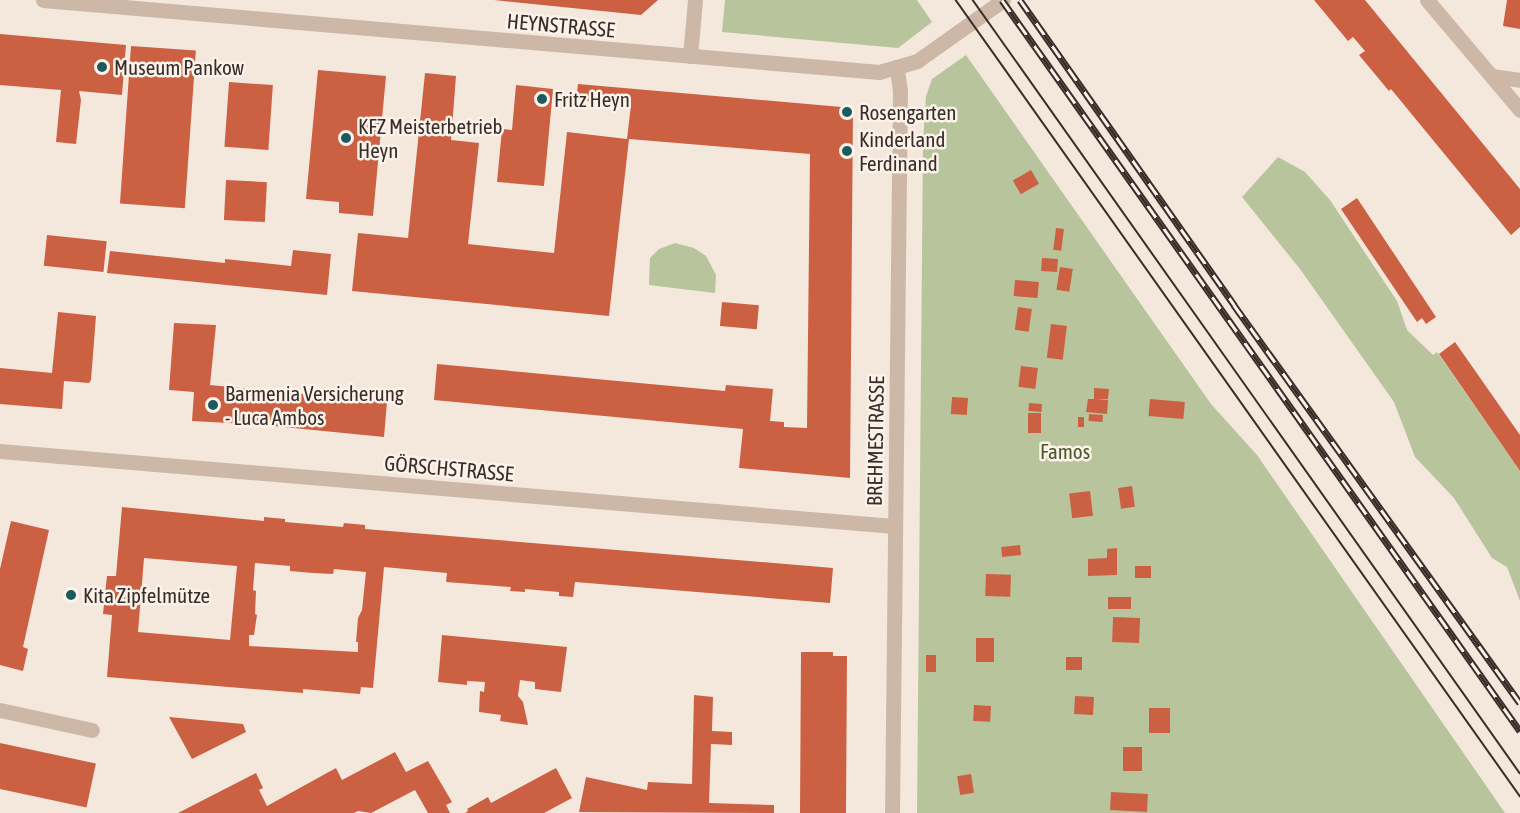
<!DOCTYPE html>
<html>
<head>
<meta charset="utf-8">
<style>
  body { margin:0 }
  #map { position:relative; width:1520px; height:813px; overflow:hidden; background:#f4e8dd; font-family:"Asap Condensed",sans-serif }
  div>[style] { position:absolute }
  .green>* { inset:0; background:#b8c49c }
  .building>* { inset:0; background:#cc6043; transform-origin:0 0 }
  .minor>* { height:15px; margin:-7.5px; padding:0 7.5px; transform-origin:7.5px; border-radius:7.5px; background:#cdb8a8 }
  .tram>* { height:1.5px; margin:-0.75px; padding:0 0.75px; transform-origin:0.75px; border-radius:0.75px; background:#392d29 }
  .rail>* { height:7px; margin-top:-3.5px; transform-origin:0; background:repeating-linear-gradient(90deg,#fbf3ea 0 14px,#392d29 0 28px); box-sizing:border-box; border-block:2px solid #392d29 }
  .dots>* { width:16px; height:16px; translate:-50% -50%; box-sizing:border-box; border:3px solid #fbf3ea; border-radius:50% }
  span { translate:-50% -50%; white-space:nowrap; text-align:center; line-height:1.15; -webkit-text-stroke:5px #fbf3ea; paint-order:stroke }
  .street-label { font-size:21px; color:#392d29 }
  .poi-label { font-size:21px; color:#392d29 }
  .left { translate:0 -50%; text-align:left }
  .park-label { font-size:21px; color:#4a592b }
</style>
</head>
<body>
<div id="map">
  <div class="green">
    <i style="clip-path:polygon(725px 0,917px 0,932px 22px,898px 48px,722px 32px)"></i>
    <i style="clip-path:polygon(966px 55px,1211px 404px,1257px 455px,1505px 813px,917px 813px,923px 144px,926px 96px,932px 79px)"></i>
    <i style="clip-path:polygon(1278px 157px,1305px 172px,1330px 200px,1397px 301px,1407px 330px,1433px 355px,1437px 352px,1520px 471px,1520px 601px,1507px 567px,1492px 558px,1454px 498px,1415px 457px,1394px 402px,1300px 269px,1242px 197px)"></i>
    <i style="clip-path:polygon(675px 243px,694px 248px,706px 256px,716px 275px,715px 293px,649px 285px,650px 258px,659px 249px)"></i>
  </div>
  <div class="building">
    <i style="clip-path:polygon(494px 0,658px 0,641px 15px)"></i>
    <i style="clip-path:polygon(1314px 0,1365px 0,1520px 189px,1520px 227px,1511px 235px,1391px 89px,1389px 91px,1359px 55px,1365px 51px,1353px 37px,1348px 41px)"></i>
    <i style="clip-path:polygon(1507px 0,1520px 0,1520px 29px,1503px 26px)"></i>
    <i style="clip-path:polygon(0 34px,126px 45px,122px 95px,79px 91px,81px 100px,76px 144px,56px 142px,61px 90px,0 85px)"></i>
    <i style="left:131px;top:46px;width:65px;height:158px;rotate:4deg"></i>
    <i style="clip-path:polygon(318px 70px,386px 76px,373px 216px,339px 213px,339px 202px,306px 199px)"></i>
    <i style="clip-path:polygon(425px 73px,456px 76px,451px 140px,479px 143px,468px 244px,554px 253px,567px 132px,627px 139px,631px 105px,576px 100px,578px 84px,853px 108px,850px 478px,739px 468px,743px 429px,434px 400px,437px 364px,725px 391px,726px 385px,773px 389px,770px 421px,784px 422px,784px 427px,807px 428px,810px 154px,629px 139px,609px 316px,352px 291px,358px 233px,408px 238px)"></i>
    <i style="left:229px;top:82px;width:44px;height:65px;rotate:4deg"></i>
    <i style="clip-path:polygon(516px 85px,553px 89px,544px 186px,497px 182px,502px 129px,512px 130px)"></i>
    <i style="left:1031px;top:170px;width:16px;height:21px;rotate:60deg"></i>
    <i style="left:226px;top:180px;width:41px;height:40px;rotate:3deg"></i>
    <i style="clip-path:polygon(1357px 198px,1436px 317px,1426px 324px,1422px 318px,1417px 322px,1341px 209px)"></i>
    <i style="left:1056px;top:228px;width:8px;height:22px;rotate:7deg"></i>
    <i style="left:47px;top:235px;width:60px;height:31px;rotate:6deg"></i>
    <i style="clip-path:polygon(293px 250px,331px 254px,327px 295px,107px 273px,110px 251px,225px 263px,225px 259px,291px 266px)"></i>
    <i style="left:1042px;top:258px;width:16px;height:13px;rotate:4deg"></i>
    <i style="left:1060px;top:267px;width:13px;height:23px;rotate:9deg"></i>
    <i style="left:1015px;top:280px;width:24px;height:16px;rotate:5deg"></i>
    <i style="left:722px;top:302px;width:37px;height:24px;rotate:5deg"></i>
    <i style="left:1018px;top:307px;width:14px;height:23px;rotate:8deg"></i>
    <i style="clip-path:polygon(58px 312px,96px 316px,91px 380px,89px 383px,64px 381px,62px 409px,0 404px,0 368px,52px 373px)"></i>
    <i style="clip-path:polygon(174px 323px,216px 325px,210px 385px,387px 402px,384px 437px,263px 425px,192px 421px,194px 392px,169px 390px)"></i>
    <i style="left:1051px;top:324px;width:16px;height:34px;rotate:7deg"></i>
    <i style="clip-path:polygon(1455px 342px,1520px 435px,1520px 471px,1439px 354px)"></i>
    <i style="left:1021px;top:366px;width:17px;height:21px;rotate:7deg"></i>
    <i style="clip-path:polygon(1094px 388px,1109px 389px,1108px 399px,1096px 399px,1108px 400px,1107px 414px,1086px 412px,1088px 399px,1094px 399px)"></i>
    <i style="left:952px;top:397px;width:16px;height:17px;rotate:4deg"></i>
    <i style="left:1150px;top:399px;width:35px;height:17px;rotate:5deg"></i>
    <i style="left:1029px;top:403px;width:13px;height:8px;rotate:4deg"></i>
    <i style="left:1028px;top:413px;width:13px;height:20px"></i>
    <i style="left:1089px;top:414px;width:14px;height:7px;rotate:4deg"></i>
    <i style="left:1078px;top:417px;width:6px;height:10px"></i>
    <i style="left:1132px;top:486px;width:21px;height:14px;rotate:82deg"></i>
    <i style="left:1090px;top:491px;width:25px;height:21px;rotate:83deg"></i>
    <i style="clip-path:polygon(evenodd,122px 507px,264px 521px,264px 517px,285px 519px,285px 522px,343px 527px,344px 523px,365px 525px,365px 529px,833px 568px,830px 603px,575px 582px,573px 597px,559px 596px,559px 592px,525px 589px,525px 592px,510px 591px,511px 587px,446px 582px,447px 573px,384px 567px,373px 688px,361px 687px,360px 694px,303px 689px,303px 693px,107px 677px,112px 615px,103px 614px,107px 576px,116px 576px,122px 507px,144px 558px,237px 566px,230px 640px,138px 632px,144px 558px,122px 507px,255px 563px,290px 566px,290px 571px,313px 573px,333px 574px,334px 569px,366px 572px,362px 610px,358px 618px,356px 642px,358px 642px,358px 652px,249px 646px,249px 635px,254px 635px,257px 615px,255px 614px,256px 591px,253px 590px,255px 563px)"></i>
    <i style="clip-path:polygon(11px 521px,49px 530px,23px 647px,28px 649px,23px 671px,0 665px,0 569px)"></i>
    <i style="left:1020px;top:545px;width:10px;height:19px;rotate:84deg"></i>
    <i style="clip-path:polygon(1117px 548px,1117px 575px,1088px 576px,1088px 559px,1107px 558px,1107px 549px)"></i>
    <i style="left:1135px;top:566px;width:16px;height:12px"></i>
    <i style="left:986px;top:574px;width:25px;height:22px;rotate:2deg"></i>
    <i style="left:1131px;top:597px;width:12px;height:23px;rotate:90deg"></i>
    <i style="left:1113px;top:617px;width:27px;height:25px;rotate:2deg"></i>
    <i style="clip-path:polygon(442px 635px,567px 647px,561px 692px,535px 689px,535px 682px,520px 680px,518px 696px,523px 702px,528px 725px,500px 721px,501px 715px,479px 712px,480px 691px,484px 692px,485px 682px,467px 681px,467px 685px,438px 682px)"></i>
    <i style="left:976px;top:638px;width:18px;height:24px"></i>
    <i style="clip-path:polygon(801px 652px,833px 652px,833px 656px,847px 656px,846px 813px,800px 813px)"></i>
    <i style="left:926px;top:655px;width:10px;height:17px"></i>
    <i style="left:1066px;top:657px;width:16px;height:13px"></i>
    <i style="clip-path:polygon(694px 695px,713px 697px,712px 731px,732px 732px,732px 745px,711px 744px,709px 803px,774px 805px,774px 813px,579px 812px,586px 777px,647px 790px,648px 782px,692px 784px)"></i>
    <i style="left:1075px;top:696px;width:19px;height:18px;rotate:3deg"></i>
    <i style="left:974px;top:705px;width:17px;height:16px;rotate:3deg"></i>
    <i style="left:1149px;top:708px;width:21px;height:25px"></i>
    <i style="clip-path:polygon(169px 717px,243px 724px,246px 732px,192px 759px)"></i>
    <i style="left:0;top:743px;width:98px;height:45px;rotate:12deg"></i>
    <i style="left:1123px;top:747px;width:19px;height:24px"></i>
    <i style="clip-path:polygon(395px 752px,406px 772px,428px 761px,452px 802px,446px 805px,450px 813px,428px 813px,415px 790px,371px 813px,358px 811px,354px 813px,178px 813px,256px 773px,263px 788px,259px 790px,267px 806px,336px 768px,342px 780px)"></i>
    <i style="clip-path:polygon(556px 768px,572px 798px,544px 813px,465px 813px,468px 811px,467px 809px,488px 797px,491px 803px)"></i>
    <i style="left:971px;top:774px;width:19px;height:14px;rotate:81deg"></i>
    <i style="left:1111px;top:792px;width:37px;height:18px;rotate:3deg"></i>
  </div>
  <div class="minor">
    <i style="left:43px;top:0;width:839px;rotate:4.92deg"></i>
    <i style="left:879px;top:72px;width:40px;rotate:-16deg"></i>
    <i style="left:917px;top:61px;width:105px;rotate:-35.3deg"></i>
    <i style="left:1427px;top:0;width:144px;rotate:49.8deg"></i>
    <i style="left:690px;top:56px;width:56px;rotate:-84.9deg"></i>
    <i style="left:1492px;top:76px;width:28px;rotate:8deg"></i>
    <i style="left:0;top:451px;width:897px;rotate:4.8deg"></i>
    <i style="left:0;top:710px;width:94px;rotate:12.3deg"></i>
    <i style="left:892px;top:813px;width:722px;rotate:-89.37deg"></i>
    <i style="left:900px;top:91px;width:22px;rotate:-98deg"></i>
  </div>
  <div class="tram">
    <i style="left:956px;top:0;width:976px;rotate:54.68deg"></i>
    <i style="left:973px;top:0;width:947px;rotate:54.72deg"></i>
  </div>
  <div class="rail">
    <i style="left:1002px;top:0;width:896px;rotate:54.68deg"></i>
    <i style="left:1020px;top:0;width:373px;rotate:54.9deg"></i>
    <i style="left:1234px;top:305px;width:490px;rotate:54.3deg"></i>
  </div>
  <div class="dots">
    <i style="left:102px;top:67px;background:#1c5b5d"></i>
    <i style="left:542px;top:99px;background:#1c5b5d"></i>
    <i style="left:847px;top:112px;background:#1c5b5d"></i>
    <i style="left:346px;top:138px;background:#1c5b5d"></i>
    <i style="left:847px;top:151px;background:#1c5b5d"></i>
    <i style="left:213px;top:405px;background:#1c5b5d"></i>
    <i style="left:71px;top:595px;background:#1c5b5d"></i>
  </div>
  <div class="street-label">
    <span style="left:561px;top:25px;rotate:5deg">HEYNSTRASSE</span>
    <span style="left:875px;top:441px;rotate:-89deg">BREHMESTRASSE</span>
    <span style="left:449px;top:468px;rotate:5deg">GÖRSCHSTRASSE</span>
  </div>
  <div class="poi-label">
    <span class="left" style="left:114px;top:67px">Museum Pankow</span>
    <span class="left" style="left:554px;top:99px">Fritz Heyn</span>
    <span class="left" style="left:859px;top:112px">Rosengarten</span>
    <span class="left" style="left:358px;top:138px">KFZ Meisterbetrieb<br>Heyn</span>
    <span class="left" style="left:859px;top:151px">Kinderland<br>Ferdinand</span>
    <span class="left" style="left:225px;top:405px">Barmenia Versicherung<br>- Luca Ambos</span>
    <span class="left" style="left:83px;top:595px">Kita Zipfelmütze</span>
  </div>
  <div class="park-label">
    <span style="left:1065px;top:451px">Famos</span>
  </div>
</div>
</body>
</html>
